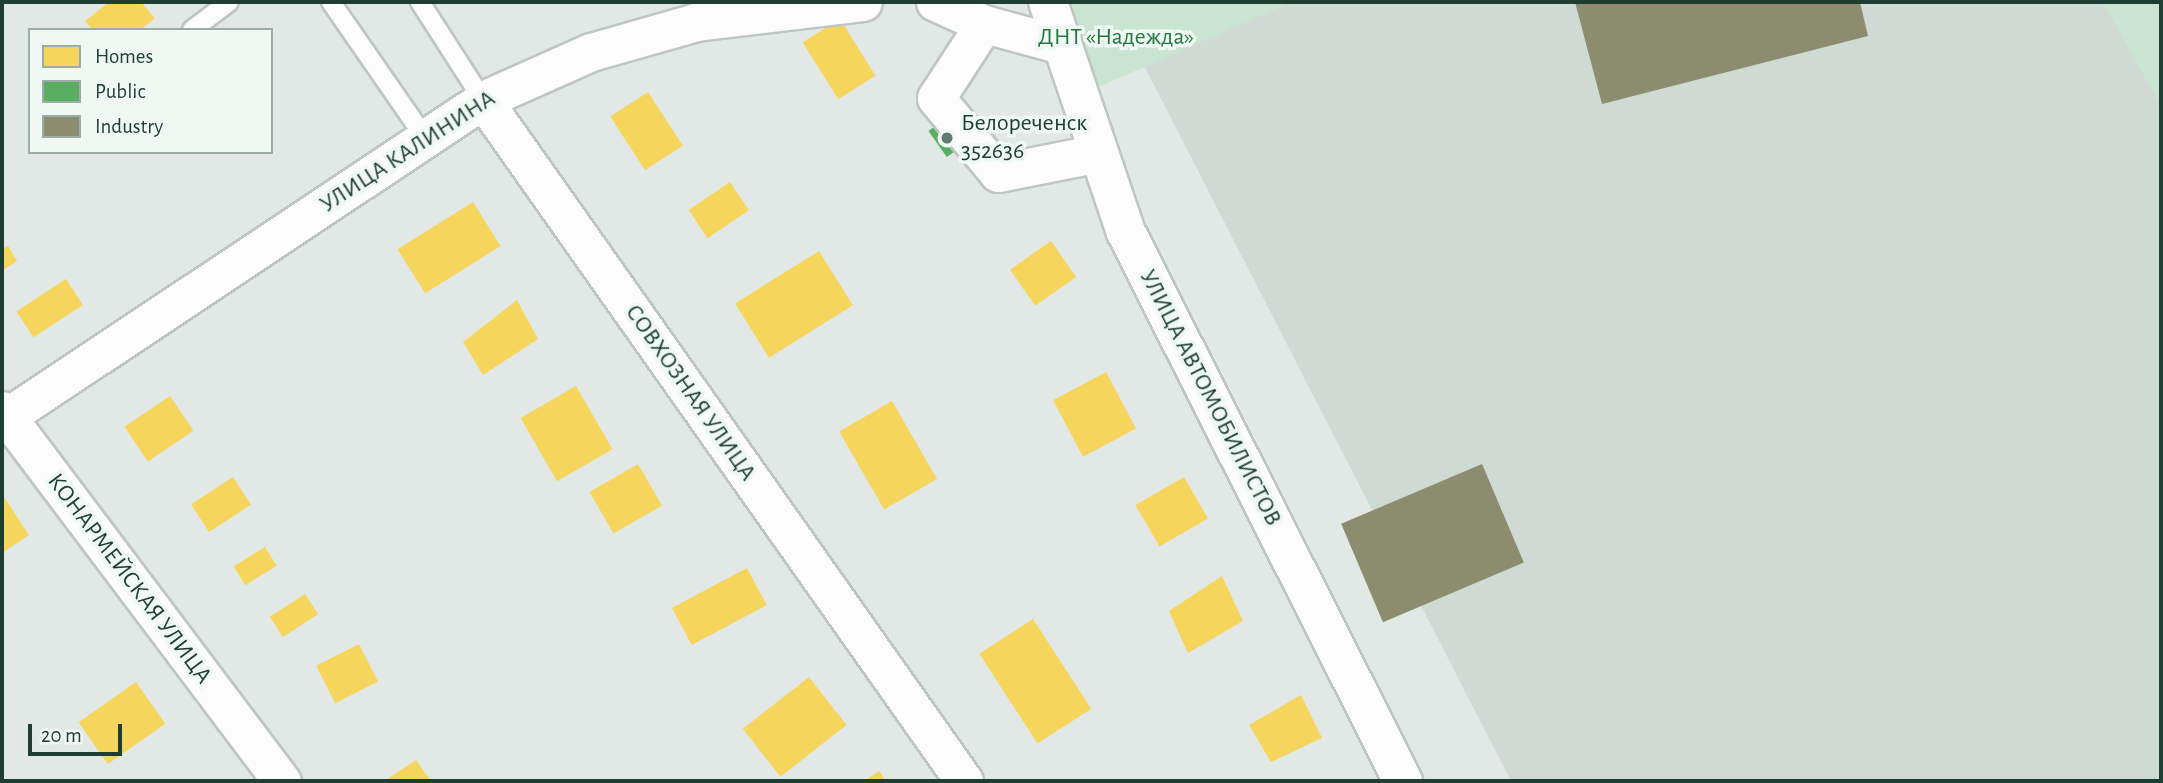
<!DOCTYPE html>
<html>
<head>
<meta charset="utf-8">
<style>
  body { margin:0 }
  #map { position:relative; width:2163px; height:783px; overflow:hidden; background:#e2e8e5; font-family:"Alegreya Sans",sans-serif }
  div>[style] { position:absolute }
  .built>* { inset:0; background:#cfdad5 }
  .green>* { inset:0; background:#c9e4d0 }
  .homes>* { inset:0; background:#f6d55c; transform-origin:0 0 }
  .public>* { inset:0; background:#5aae61; transform-origin:0 0 }
  .industry>* { inset:0; background:#8c8c6e; transform-origin:0 0 }
  .roads { filter:drop-shadow(2px 0 #bfc5c2) drop-shadow(-2px 0 #bfc5c2) drop-shadow(0 2px #bfc5c2) drop-shadow(0 -2px #bfc5c2) }
  .lane>* { height:18px; margin:-9px; padding:0 9px; transform-origin:9px; border-radius:9px; background:#fbfcfb }
  .street>* { height:37px; margin:-18.5px; padding:0 18.5px; transform-origin:18.5px; border-radius:18.5px; background:#fbfcfb }
  .secondary>* { height:38px; margin:-19px; padding:0 19px; transform-origin:19px; border-radius:19px; background:#fbfcfb }
  .dots>* { width:19px; height:19px; translate:-50% -50%; box-sizing:border-box; border:4px solid #eff8f3; border-radius:50% }
  span { translate:-50% -50%; white-space:nowrap; text-align:center; line-height:1.15; -webkit-text-stroke:7px #eff8f3; paint-order:stroke }
  .park-label { font-size:24px; color:#247841 }
  .poi-label { font-size:24px; color:#1e3d33 }
  .left { translate:0 -50%; text-align:left }
  .street-label { font-size:24px; color:#1e3d33 }
  .frame { position:absolute; inset:0; border:4px solid #1e3d33; pointer-events:none }
  .legend { position:absolute; left:28px; top:28px; width:245px; height:126px; box-sizing:border-box; background:#eff8f3; border:2px solid #9bada6; margin:0; padding:9px 12px; list-style:none; font-size:21px; color:#1e3d33 }
  .legend li { display:flex; align-items:center; gap:14px; height:35px }
  .legend b { width:35px; border:2px solid #9bada6 }
  .scale { position:absolute; left:28px; top:724px; width:94px; height:32px; box-sizing:border-box; border:4px solid #1e3d33; border-top:0; padding-left:9px; font-size:21px; line-height:24px; white-space:nowrap; color:#1e3d33; -webkit-text-stroke:5px #eff8f3; paint-order:stroke }
</style>
</head>
<body>
<div id="map">
  <div class="built">
    <i style="clip-path:polygon(1255px 2px,2128px 2px,2161px 69px,2161px 781px,1511px 781px,1134px 46px)"></i>
  </div>
  <div class="green">
    <i style="clip-path:polygon(1060px 2px,1292px 2px,1096px 88px)"></i>
    <i style="clip-path:polygon(2103px 2px,2161px 2px,2161px 106px)"></i>
  </div>
  <div class="homes">
    <i style="clip-path:polygon(109px 2px,141px 2px,155px 18px,140px 30px,93px 30px,85px 21px)"></i>
    <i style="left:840px;top:19px;width:67px;height:44px;rotate:58deg"></i>
    <i style="left:648px;top:92px;width:64px;height:45px;rotate:57deg"></i>
    <i style="left:730px;top:182px;width:34px;height:50px;rotate:56deg"></i>
    <i style="left:473px;top:202px;width:52px;height:89px;rotate:58deg"></i>
    <i style="left:1051px;top:241px;width:44px;height:50px;rotate:55deg"></i>
    <i style="clip-path:polygon(8px 246px,17px 261px,2px 271px,2px 249px)"></i>
    <i style="left:819px;top:251px;width:64px;height:99px;rotate:58deg"></i>
    <i style="left:66px;top:279px;width:31px;height:59px;rotate:57deg"></i>
    <i style="clip-path:polygon(517px 300px,538px 339px,483px 375px,463px 342px)"></i>
    <i style="left:1106px;top:372px;width:64px;height:60px;rotate:62deg"></i>
    <i style="left:576px;top:386px;width:73px;height:64px;rotate:60deg"></i>
    <i style="left:170px;top:396px;width:42px;height:55px;rotate:56deg"></i>
    <i style="left:892px;top:401px;width:90px;height:61px;rotate:60deg"></i>
    <i style="left:638px;top:464px;width:48px;height:56px;rotate:60deg"></i>
    <i style="left:233px;top:477px;width:33px;height:50px;rotate:57deg"></i>
    <i style="left:1184px;top:477px;width:48px;height:56px;rotate:60deg"></i>
    <i style="clip-path:polygon(4px 497px,29px 535px,2px 553px,2px 499px)"></i>
    <i style="left:265px;top:547px;width:22px;height:37px;rotate:58deg"></i>
    <i style="left:747px;top:568px;width:42px;height:85px;rotate:62deg"></i>
    <i style="clip-path:polygon(1222px 576px,1243px 621px,1188px 653px,1169px 611px)"></i>
    <i style="left:305px;top:594px;width:24px;height:42px;rotate:57deg"></i>
    <i style="left:1033px;top:619px;width:107px;height:64px;rotate:57deg"></i>
    <i style="left:359px;top:644px;width:42px;height:48px;rotate:63deg"></i>
    <i style="left:809px;top:677px;width:61px;height:84px;rotate:52deg"></i>
    <i style="left:136px;top:682px;width:51px;height:70px;rotate:55deg"></i>
    <i style="clip-path:polygon(1301px 695px,1322px 738px,1271px 762px,1249px 725px)"></i>
    <i style="clip-path:polygon(416px 760px,431px 781px,384px 781px)"></i>
    <i style="clip-path:polygon(879px 771px,886px 781px,864px 781px)"></i>
  </div>
  <div class="public">
    <i style="left:944px;top:120px;width:32px;height:19px;rotate:55deg"></i>
  </div>
  <div class="industry">
    <i style="clip-path:polygon(1575px 2px,1860px 2px,1868px 36px,1602px 104px)"></i>
    <i style="left:1482px;top:464px;width:107px;height:153px;rotate:67deg"></i>
  </div>
  <div class="roads">
    <div class="lane">
      <i style="left:331px;top:2px;width:165px;rotate:55.3deg"></i>
      <i style="left:420px;top:2px;width:117px;rotate:57.3deg"></i>
      <i style="left:192px;top:30px;width:46px;rotate:-37.1deg"></i>
    </div>
    <div class="street">
      <i style="left:935px;top:2px;width:54px;rotate:24.2deg"></i>
      <i style="left:984px;top:24px;width:81px;rotate:15.1deg"></i>
      <i style="left:984px;top:24px;width:88px;rotate:123deg"></i>
      <i style="left:936px;top:98px;width:97px;rotate:50.4deg"></i>
      <i style="left:998px;top:173px;width:103px;rotate:-11.2deg"></i>
      <i style="left:483px;top:100px;width:834px;rotate:54.77deg"></i>
      <i style="left:2px;top:410px;width:465px;rotate:53deg"></i>
      <i style="left:2px;top:420px;width:578px;rotate:-33.64deg"></i>
      <i style="left:483px;top:100px;width:118px;rotate:-24deg"></i>
      <i style="left:591px;top:52px;width:109px;rotate:-15.9deg"></i>
      <i style="left:696px;top:22px;width:168px;rotate:-6.8deg"></i>
    </div>
    <div class="secondary">
      <i style="left:1048px;top:2px;width:243px;rotate:71.3deg"></i>
      <i style="left:1126px;top:232px;width:615px;rotate:63.23deg"></i>
    </div>
  </div>
  <div class="dots">
    <i style="left:947px;top:138px;background:#637971"></i>
  </div>
  <div class="park-label">
    <span style="left:1116px;top:38px">ДНТ «Надежда»</span>
  </div>
  <div class="poi-label">
    <span class="left" style="left:961px;top:138px">Белореченск<br>352636</span>
  </div>
  <div class="street-label">
    <span style="left:408px;top:152px;rotate:-33deg">УЛИЦА КАЛИНИНА</span>
    <span style="left:690px;top:393px;rotate:55deg">СОВХОЗНАЯ УЛИЦА</span>
    <span style="left:1210px;top:398px;rotate:63deg">УЛИЦА АВТОМОБИЛИСТОВ</span>
    <span style="left:129px;top:579px;rotate:53deg">КОНАРМЕЙСКАЯ УЛИЦА</span>
  </div>
  <div class="frame"></div>
  <ul class="legend">
  <li><b style="height:19px;background:#f6d55c"></b>Homes</li>
  <li><b style="height:19px;background:#5aae61"></b>Public</li>
  <li><b style="height:19px;background:#8c8c6e"></b>Industry</li>
  </ul>
  <div class="scale">20 m</div>
</div>
</body>
</html>
